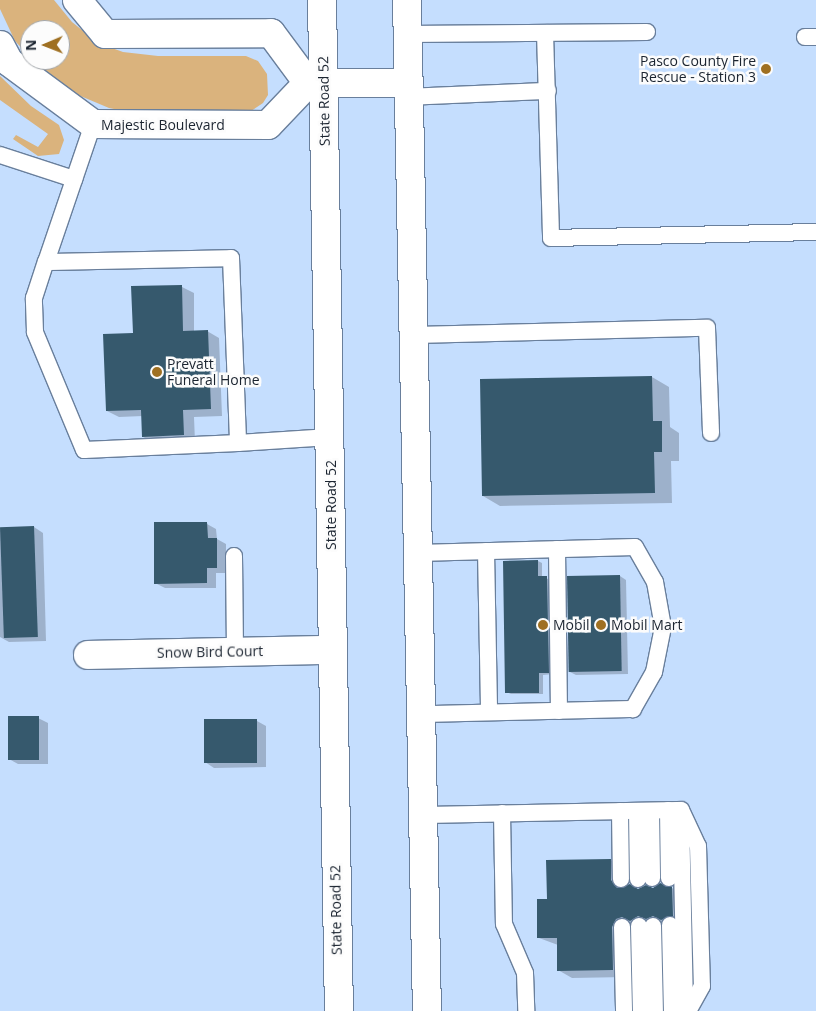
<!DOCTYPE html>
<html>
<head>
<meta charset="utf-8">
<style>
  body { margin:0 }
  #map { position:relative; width:816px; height:1011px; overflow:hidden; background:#c5defe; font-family:"Open Sans",sans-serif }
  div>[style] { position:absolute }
  .green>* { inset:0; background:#dab37d }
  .shadow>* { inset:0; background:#0003 }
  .building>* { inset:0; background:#36596d; transform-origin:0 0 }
  .roads { filter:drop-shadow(1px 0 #697f9c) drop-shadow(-1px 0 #697f9c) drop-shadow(0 1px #697f9c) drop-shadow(0 -1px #697f9c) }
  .lane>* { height:16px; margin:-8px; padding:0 8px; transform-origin:8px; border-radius:8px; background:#fff }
  .street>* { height:28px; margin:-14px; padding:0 14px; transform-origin:14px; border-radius:14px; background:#fff }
  .primary>* { height:28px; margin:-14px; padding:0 14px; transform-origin:14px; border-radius:14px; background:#fff }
  .dots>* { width:14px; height:14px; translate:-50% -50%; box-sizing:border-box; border:2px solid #fcfcfc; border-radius:50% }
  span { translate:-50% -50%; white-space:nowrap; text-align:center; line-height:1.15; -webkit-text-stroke:5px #fcfcfc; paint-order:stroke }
  .poi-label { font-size:14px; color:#1b2430 }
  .right { translate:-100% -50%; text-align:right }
  .left { translate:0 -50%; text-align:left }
  .street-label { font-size:14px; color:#1b2430 }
  .north { position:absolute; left:20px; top:20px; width:50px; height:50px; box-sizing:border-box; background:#fcfcfc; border:1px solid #a2a6aa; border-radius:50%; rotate:269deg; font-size:14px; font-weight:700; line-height:20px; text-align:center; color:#1b2430 }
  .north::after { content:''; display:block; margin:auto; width:18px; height:22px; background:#9f7022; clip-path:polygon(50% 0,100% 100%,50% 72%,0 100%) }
</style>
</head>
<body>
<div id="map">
  <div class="green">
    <i style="clip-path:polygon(0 0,54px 0,72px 22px,98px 43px,123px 52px,158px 56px,246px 56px,258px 61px,267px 74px,268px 95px,263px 103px,251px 111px,144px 115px,109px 108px,71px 92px,32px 60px,60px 60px,60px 30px,30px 30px,30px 57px,15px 41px,0 9px)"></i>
    <i style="clip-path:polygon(0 76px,31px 106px,59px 125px,64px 140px,59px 154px,38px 156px,13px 139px,16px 135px,38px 147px,48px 134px,0 100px)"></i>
  </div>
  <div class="shadow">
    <i style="clip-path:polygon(182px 287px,194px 293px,194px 332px,207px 331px,219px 338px,222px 416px,194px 417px,195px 442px,155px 443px,143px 437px,143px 416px,119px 417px,107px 411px,134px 335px)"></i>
    <i style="clip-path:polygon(652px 377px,669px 387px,670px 427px,679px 433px,679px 461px,671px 461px,672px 503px,500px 506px,483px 496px)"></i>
    <i style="clip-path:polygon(155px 524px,207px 524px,216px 529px,217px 539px,226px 544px,226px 573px,216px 573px,216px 588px,165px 588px,155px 583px)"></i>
    <i style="clip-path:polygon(34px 527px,43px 533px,46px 641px,9px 642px,0 637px,0 528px)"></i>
    <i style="clip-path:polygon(538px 561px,542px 563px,542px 577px,551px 580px,553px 674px,543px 675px,543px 694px,511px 694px,506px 692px)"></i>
    <i style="clip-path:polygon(620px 576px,626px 580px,628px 674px,576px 675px,570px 672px)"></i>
    <i style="clip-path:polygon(38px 718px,48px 723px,48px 764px,18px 764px,9px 759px)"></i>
    <i style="clip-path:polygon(257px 721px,266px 726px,266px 767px,214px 768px,205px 762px)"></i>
    <i style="clip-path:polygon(610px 860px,624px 868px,624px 887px,638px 890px,672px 888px,686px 896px,686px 923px,661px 926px,636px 924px,627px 930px,626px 977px,572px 978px,558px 970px,558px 945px,539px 938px,548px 900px)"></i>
  </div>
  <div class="building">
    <i style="clip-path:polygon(182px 285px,183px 331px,208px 330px,211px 409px,183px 410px,184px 435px,142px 437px,141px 410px,106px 411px,103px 334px,133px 333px,131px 286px)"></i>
    <i style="clip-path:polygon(652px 376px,653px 421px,662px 421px,662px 452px,654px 452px,655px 493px,482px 496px,480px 379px)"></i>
    <i style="clip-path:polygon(154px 522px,207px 522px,208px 538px,217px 538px,217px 568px,207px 568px,207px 583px,154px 584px)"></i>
    <i style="left:34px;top:526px;width:111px;height:34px;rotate:88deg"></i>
    <i style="clip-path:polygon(538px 560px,538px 576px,547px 576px,549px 673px,539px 673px,539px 693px,505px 693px,503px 561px)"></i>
    <i style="left:620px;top:575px;width:96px;height:53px;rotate:89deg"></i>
    <i style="left:8px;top:716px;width:31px;height:44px"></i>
    <i style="left:204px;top:719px;width:53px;height:44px"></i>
    <i style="clip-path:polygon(611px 859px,611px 880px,617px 888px,630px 884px,638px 889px,646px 885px,653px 888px,660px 883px,672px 887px,673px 916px,661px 920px,653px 916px,646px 919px,638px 916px,630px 921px,622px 917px,616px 919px,612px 927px,613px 970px,557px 971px,557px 938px,537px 938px,537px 899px,547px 899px,546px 860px)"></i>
  </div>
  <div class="roads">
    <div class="lane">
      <i style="left:545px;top:33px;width:205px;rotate:88.3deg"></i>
      <i style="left:551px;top:238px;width:265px;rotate:-1.3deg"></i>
      <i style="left:407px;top:34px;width:240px;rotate:-0.5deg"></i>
      <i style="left:805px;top:37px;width:11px"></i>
      <i style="left:408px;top:97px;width:140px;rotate:-2.5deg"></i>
      <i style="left:0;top:155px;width:78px;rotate:18deg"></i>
      <i style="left:46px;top:262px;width:185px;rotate:-1.2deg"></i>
      <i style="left:231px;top:258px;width:185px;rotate:87.8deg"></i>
      <i style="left:238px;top:443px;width:154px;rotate:177.4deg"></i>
      <i style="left:84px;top:450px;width:128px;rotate:-112.6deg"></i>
      <i style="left:35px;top:332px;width:34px;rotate:-92deg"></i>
      <i style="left:34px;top:298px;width:38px;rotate:-72deg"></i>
      <i style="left:46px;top:262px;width:146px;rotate:-71.2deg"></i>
      <i style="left:413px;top:335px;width:294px;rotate:-1.4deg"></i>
      <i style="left:707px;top:328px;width:105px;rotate:87.8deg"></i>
      <i style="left:238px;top:443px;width:92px;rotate:-3.7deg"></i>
      <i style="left:557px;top:549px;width:162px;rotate:89.3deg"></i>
      <i style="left:486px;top:551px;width:161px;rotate:88.9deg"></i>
      <i style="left:418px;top:553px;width:217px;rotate:-1.6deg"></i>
      <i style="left:635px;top:547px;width:40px;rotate:60.3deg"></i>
      <i style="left:655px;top:582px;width:46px;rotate:79.9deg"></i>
      <i style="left:663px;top:627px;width:46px;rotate:101.3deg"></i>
      <i style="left:654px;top:672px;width:43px;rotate:119.6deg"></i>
      <i style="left:633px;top:709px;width:212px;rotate:178.6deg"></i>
      <i style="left:234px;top:556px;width:96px;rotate:89.4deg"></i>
      <i style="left:668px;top:810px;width:68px;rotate:89.2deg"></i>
      <i style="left:681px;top:810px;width:40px;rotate:65deg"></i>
      <i style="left:698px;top:846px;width:140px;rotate:88.4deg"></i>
      <i style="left:702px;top:986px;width:29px;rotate:119deg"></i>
      <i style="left:620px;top:811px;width:68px;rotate:89.2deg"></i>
      <i style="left:637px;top:811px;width:68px;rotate:89.2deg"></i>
      <i style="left:651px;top:811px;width:67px;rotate:89.1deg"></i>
      <i style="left:502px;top:813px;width:111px;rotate:89deg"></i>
      <i style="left:504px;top:924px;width:53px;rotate:66.8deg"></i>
      <i style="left:525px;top:973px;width:38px;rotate:88deg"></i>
      <i style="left:421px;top:815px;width:260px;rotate:-1.1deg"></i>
      <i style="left:681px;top:817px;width:194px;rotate:88.8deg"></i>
      <i style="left:670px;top:925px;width:86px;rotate:88.7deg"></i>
      <i style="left:639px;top:926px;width:85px;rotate:88.7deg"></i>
      <i style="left:653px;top:926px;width:85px;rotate:88.7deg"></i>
      <i style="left:622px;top:927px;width:84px;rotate:88.6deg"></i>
    </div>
    <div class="street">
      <i style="left:77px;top:0;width:44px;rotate:50.5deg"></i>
      <i style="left:105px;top:34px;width:166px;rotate:-0.3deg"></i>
      <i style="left:271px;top:33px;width:62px;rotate:53.5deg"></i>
      <i style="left:0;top:45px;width:19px;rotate:62deg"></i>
      <i style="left:9px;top:62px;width:104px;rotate:36.4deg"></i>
      <i style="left:93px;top:124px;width:175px;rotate:0.3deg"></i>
      <i style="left:268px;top:125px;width:58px;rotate:-46.4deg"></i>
      <i style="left:308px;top:83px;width:100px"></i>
      <i style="left:88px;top:655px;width:243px;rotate:-1.2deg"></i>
    </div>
    <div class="primary">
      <i style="left:322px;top:0;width:1011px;rotate:89.04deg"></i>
      <i style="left:407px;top:0;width:1011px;rotate:88.87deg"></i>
    </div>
  </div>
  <div class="dots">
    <i style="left:766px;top:69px;background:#9f7022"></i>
    <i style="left:157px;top:372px;background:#9f7022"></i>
    <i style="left:543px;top:625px;background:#9f7022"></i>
    <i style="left:601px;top:625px;background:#9f7022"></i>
  </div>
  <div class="poi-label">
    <span class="right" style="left:756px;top:69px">Pasco County Fire<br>Rescue - Station 3</span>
    <span class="left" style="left:167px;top:372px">Prevatt<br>Funeral Home</span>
    <span class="left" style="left:553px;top:625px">Mobil</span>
    <span class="left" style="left:611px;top:625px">Mobil Mart</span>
  </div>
  <div class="street-label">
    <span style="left:324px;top:101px;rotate:-91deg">State Road 52</span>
    <span style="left:163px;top:125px">Majestic Boulevard</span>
    <span style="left:331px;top:505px;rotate:-90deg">State Road 52</span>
    <span style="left:210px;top:652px;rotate:-1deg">Snow Bird Court</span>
    <span style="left:336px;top:910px;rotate:-91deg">State Road 52</span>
  </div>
  <div class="north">N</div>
</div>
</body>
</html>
